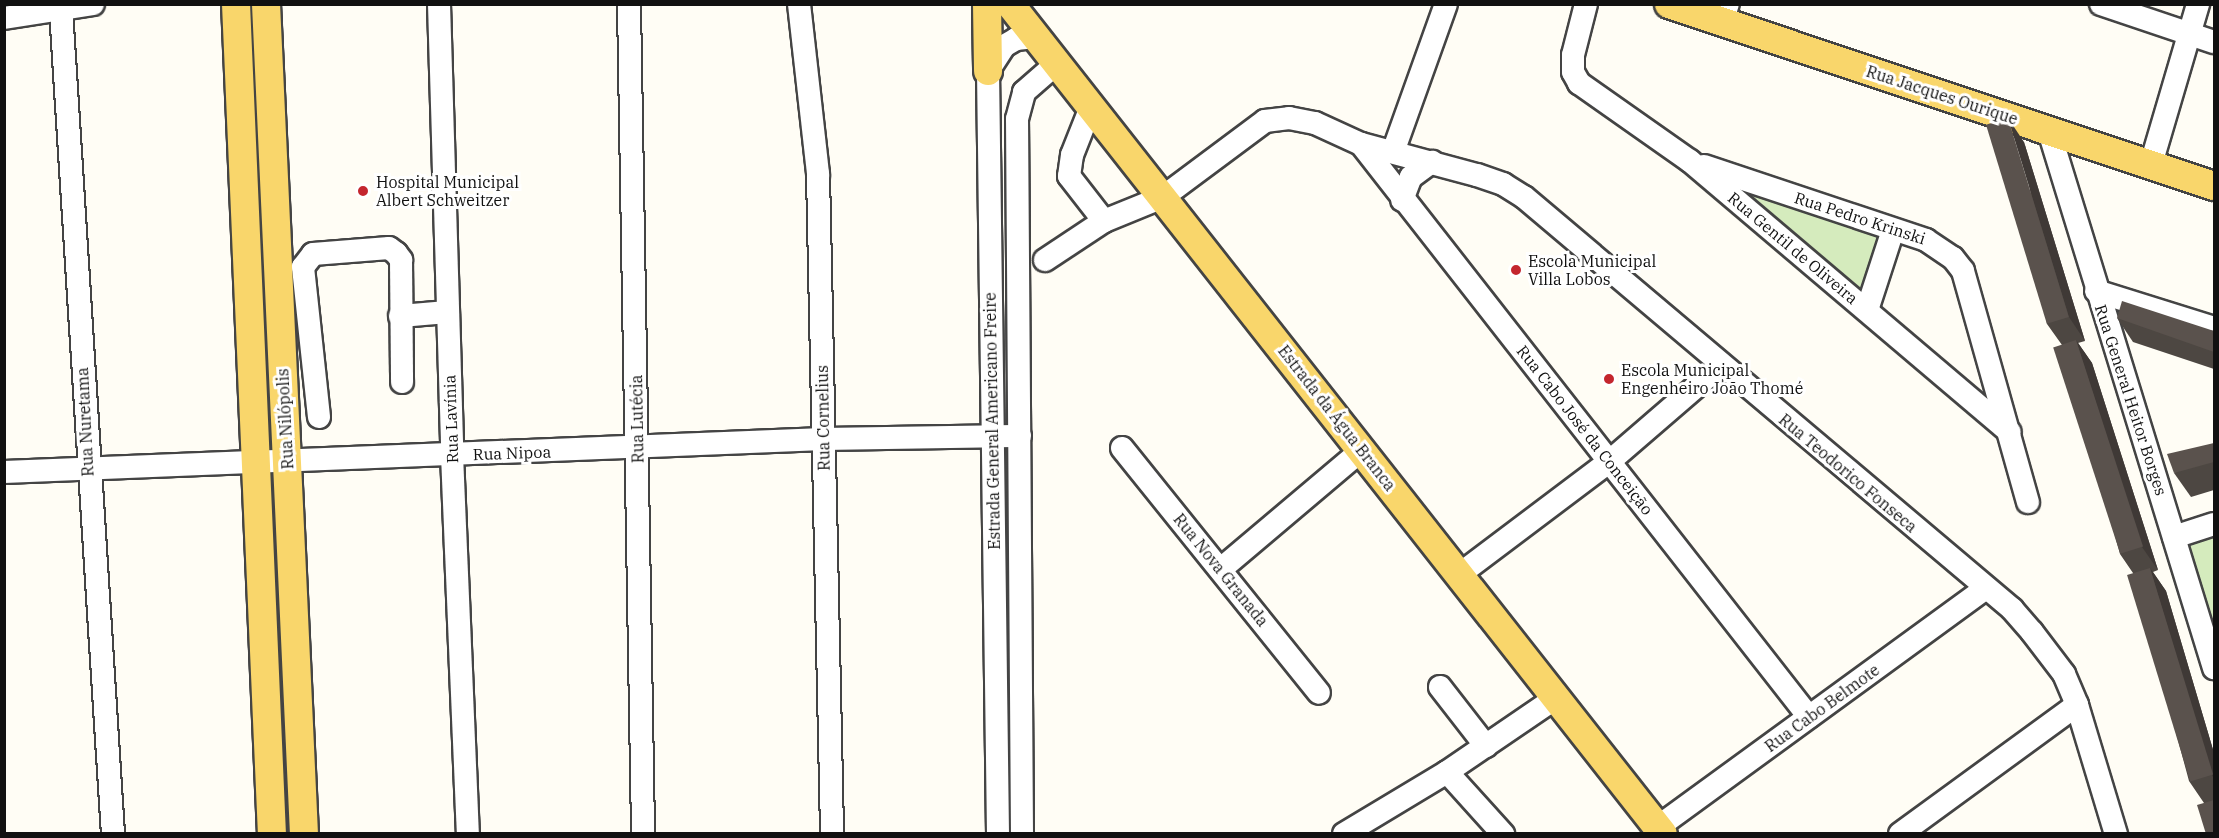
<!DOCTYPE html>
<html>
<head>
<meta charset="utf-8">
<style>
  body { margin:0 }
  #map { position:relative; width:2219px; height:838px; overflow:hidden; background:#fffdf5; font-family:"IBM Plex Serif",serif }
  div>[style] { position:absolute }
  .green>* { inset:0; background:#d5ebbd }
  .roads { filter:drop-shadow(2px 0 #444) drop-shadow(-2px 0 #444) drop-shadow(0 2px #444) drop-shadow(0 -2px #444) }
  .minor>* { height:22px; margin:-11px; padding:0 11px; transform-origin:11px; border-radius:11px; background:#fff }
  .major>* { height:28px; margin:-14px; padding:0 14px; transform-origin:14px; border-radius:14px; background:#f9d66b }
  .wall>* { inset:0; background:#4d4742 }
  .shaded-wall>* { inset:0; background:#3f3936 }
  .building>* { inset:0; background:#5a524d; transform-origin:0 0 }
  .dots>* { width:16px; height:16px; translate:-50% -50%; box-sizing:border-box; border:3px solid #fff; border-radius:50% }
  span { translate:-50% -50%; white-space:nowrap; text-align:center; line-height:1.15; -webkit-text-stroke:6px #fff; paint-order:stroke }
  .street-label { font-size:16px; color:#111 }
  .poi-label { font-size:16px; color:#111 }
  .left { translate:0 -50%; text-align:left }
  .frame { position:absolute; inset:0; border:6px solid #111; pointer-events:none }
</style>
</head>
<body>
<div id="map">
  <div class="green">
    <i style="clip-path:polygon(1690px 161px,1893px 230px,1867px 310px)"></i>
    <i style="clip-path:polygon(2214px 524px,2214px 664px,2174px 537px)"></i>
  </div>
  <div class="roads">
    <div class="minor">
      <i style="left:439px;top:4px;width:451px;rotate:88.3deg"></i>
      <i style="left:452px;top:455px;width:379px;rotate:87.6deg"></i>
      <i style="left:629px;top:4px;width:830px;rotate:89.03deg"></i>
      <i style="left:799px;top:4px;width:171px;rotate:83.6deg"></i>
      <i style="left:818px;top:174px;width:660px;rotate:88.78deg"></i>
      <i style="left:1586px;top:4px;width:53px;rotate:104.3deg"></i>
      <i style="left:1573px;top:55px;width:17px;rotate:90deg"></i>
      <i style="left:1573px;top:72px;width:13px;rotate:61deg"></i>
      <i style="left:1579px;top:83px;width:136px;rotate:35.1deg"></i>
      <i style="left:1690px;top:161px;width:419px;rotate:40.3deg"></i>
      <i style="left:2101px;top:4px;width:119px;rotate:18.6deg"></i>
      <i style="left:61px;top:10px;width:826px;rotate:86.39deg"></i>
      <i style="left:4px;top:18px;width:90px;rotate:-8.9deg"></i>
      <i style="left:1722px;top:22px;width:19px;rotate:-72deg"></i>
      <i style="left:1091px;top:107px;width:52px;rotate:111.6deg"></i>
      <i style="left:1072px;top:155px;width:21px;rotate:98deg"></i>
      <i style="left:1069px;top:176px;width:57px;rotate:52.1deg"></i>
      <i style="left:1104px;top:221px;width:64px;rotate:-22.1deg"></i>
      <i style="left:1163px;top:197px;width:127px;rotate:-36.7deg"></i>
      <i style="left:1265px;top:121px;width:24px;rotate:-7deg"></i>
      <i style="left:1289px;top:118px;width:26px;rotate:11deg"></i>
      <i style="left:1315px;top:123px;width:51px;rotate:24.5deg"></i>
      <i style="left:1361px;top:144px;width:120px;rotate:15deg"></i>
      <i style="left:1477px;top:175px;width:28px;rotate:19deg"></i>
      <i style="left:1503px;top:184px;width:25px;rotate:32deg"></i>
      <i style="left:1524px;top:197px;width:639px;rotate:40.17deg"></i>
      <i style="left:2012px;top:609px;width:30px;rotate:49deg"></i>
      <i style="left:2032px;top:632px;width:53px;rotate:52.7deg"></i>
      <i style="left:2064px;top:674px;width:34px;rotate:67deg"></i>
      <i style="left:2077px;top:705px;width:135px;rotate:73.2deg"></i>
      <i style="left:2049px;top:131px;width:562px;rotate:72.92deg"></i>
      <i style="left:1361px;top:144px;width:727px;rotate:51.98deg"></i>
      <i style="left:1393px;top:152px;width:157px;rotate:-70.3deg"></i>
      <i style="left:2151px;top:164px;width:167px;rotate:-73.6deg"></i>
      <i style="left:1704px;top:166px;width:234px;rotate:18.4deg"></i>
      <i style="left:1926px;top:240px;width:32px;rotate:34deg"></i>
      <i style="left:1953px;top:258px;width:16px;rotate:52deg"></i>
      <i style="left:1963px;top:271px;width:240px;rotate:74.3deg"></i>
      <i style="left:1402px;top:200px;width:25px;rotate:-69deg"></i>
      <i style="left:1411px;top:177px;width:26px;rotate:-36deg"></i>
      <i style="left:1045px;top:260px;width:71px;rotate:-33.5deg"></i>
      <i style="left:2096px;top:291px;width:124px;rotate:17.4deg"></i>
      <i style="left:1867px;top:310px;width:84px;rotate:-72deg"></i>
      <i style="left:400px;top:316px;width:48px;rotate:-4.8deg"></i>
      <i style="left:319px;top:417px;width:151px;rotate:-96.1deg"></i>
      <i style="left:303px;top:267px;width:16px;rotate:-52deg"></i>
      <i style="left:313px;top:254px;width:76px;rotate:-4.5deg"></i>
      <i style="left:389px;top:248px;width:9px;rotate:36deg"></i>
      <i style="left:396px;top:253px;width:9px;rotate:54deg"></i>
      <i style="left:401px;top:260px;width:122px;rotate:89.5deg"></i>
      <i style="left:1122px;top:448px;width:314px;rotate:51.2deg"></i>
      <i style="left:4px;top:472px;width:820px;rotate:-2.31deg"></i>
      <i style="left:823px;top:439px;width:197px;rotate:-0.9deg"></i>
      <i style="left:2174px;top:537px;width:42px;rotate:-18deg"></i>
      <i style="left:1221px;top:569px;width:185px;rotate:-40.2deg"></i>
      <i style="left:1460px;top:574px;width:188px;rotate:-37deg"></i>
      <i style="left:1610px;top:461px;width:145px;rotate:-40.8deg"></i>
      <i style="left:1440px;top:687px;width:75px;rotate:52.1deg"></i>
      <i style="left:1447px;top:772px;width:84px;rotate:47.9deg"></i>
      <i style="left:1658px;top:827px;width:406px;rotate:-36.1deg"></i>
      <i style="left:998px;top:834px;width:763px;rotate:-90.75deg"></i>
      <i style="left:988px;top:71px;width:30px;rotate:-57deg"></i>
      <i style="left:1004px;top:46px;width:14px;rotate:-30deg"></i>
      <i style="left:1016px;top:39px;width:19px;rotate:-6deg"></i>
      <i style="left:1022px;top:834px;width:715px;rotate:-90.4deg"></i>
      <i style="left:1017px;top:119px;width:28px;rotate:-75deg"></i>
      <i style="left:1024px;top:92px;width:43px;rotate:-41.2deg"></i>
      <i style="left:1344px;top:834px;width:120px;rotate:-31deg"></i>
      <i style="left:1447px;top:772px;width:133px;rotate:-34.3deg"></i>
      <i style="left:1900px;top:834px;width:219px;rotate:-36.1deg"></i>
    </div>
    <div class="major">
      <i style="left:236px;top:4px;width:831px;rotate:87.52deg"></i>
      <i style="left:266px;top:4px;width:831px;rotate:87.38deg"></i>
      <i style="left:987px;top:4px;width:67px;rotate:89.1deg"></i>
      <i style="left:1010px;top:4px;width:1056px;rotate:51.81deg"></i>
      <i style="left:1669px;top:4px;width:575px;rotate:18.47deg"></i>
    </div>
  </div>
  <div class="wall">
    <i style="clip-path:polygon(2024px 142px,2085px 341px,2078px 343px,2092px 363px,2158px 570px,2153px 572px,2166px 591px,2214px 753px,2214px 834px,2204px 803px,2189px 781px,2133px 573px,2120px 554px,2062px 345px,2047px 324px)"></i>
    <i style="clip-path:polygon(2117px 318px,2214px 331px,2214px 369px,2133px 342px)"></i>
    <i style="clip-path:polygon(2214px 443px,2214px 490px,2191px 497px,2174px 473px)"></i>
  </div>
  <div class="shaded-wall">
    <i style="clip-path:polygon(2008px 118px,2024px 142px,2085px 341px,2069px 317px)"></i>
    <i style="clip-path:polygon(2076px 340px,2092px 363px,2158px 570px,2142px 547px)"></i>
    <i style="clip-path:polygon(2150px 568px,2166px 591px,2214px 753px,2214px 779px,2212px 775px)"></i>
  </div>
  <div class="building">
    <i style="left:2008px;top:118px;width:208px;height:23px;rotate:73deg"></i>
    <i style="clip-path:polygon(2122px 301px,2214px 331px,2214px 352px,2117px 318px)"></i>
    <i style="left:2076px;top:340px;width:217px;height:24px;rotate:72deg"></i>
    <i style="clip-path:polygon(2214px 443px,2214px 462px,2174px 473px,2167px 454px)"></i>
    <i style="left:2150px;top:568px;width:216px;height:24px;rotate:73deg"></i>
    <i style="clip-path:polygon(2214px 800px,2214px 834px,2206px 834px,2197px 805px)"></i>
  </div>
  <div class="dots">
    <i style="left:363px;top:191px;background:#c4262e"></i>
    <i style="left:1516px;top:270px;background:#c4262e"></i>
    <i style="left:1609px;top:379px;background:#c4262e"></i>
  </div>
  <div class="street-label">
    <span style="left:1942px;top:95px;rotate:18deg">Rua Jacques Ourique</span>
    <span style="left:1860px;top:218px;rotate:18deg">Rua Pedro Krinski</span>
    <span style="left:1793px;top:248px;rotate:40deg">Rua Gentil de Oliveira</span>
    <span style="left:2131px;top:400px;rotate:72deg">Rua General Heitor Borges</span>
    <span style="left:823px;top:418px;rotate:-91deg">Rua Cornelius</span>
    <span style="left:1337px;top:418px;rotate:52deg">Estrada da Água Branca</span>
    <span style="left:285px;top:419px;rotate:-93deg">Rua Nilópolis</span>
    <span style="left:451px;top:419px;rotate:-92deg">Rua Lavínia</span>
    <span style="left:637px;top:419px;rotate:-91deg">Rua Lutécia</span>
    <span style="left:992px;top:421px;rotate:-91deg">Estrada General Americano Freire</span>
    <span style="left:85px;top:422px;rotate:-93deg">Rua Nuretama</span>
    <span style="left:1585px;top:430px;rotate:52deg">Rua Cabo José da Conceição</span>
    <span style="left:512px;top:453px;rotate:-2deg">Rua Nipoa</span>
    <span style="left:1848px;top:473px;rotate:40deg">Rua Teodorico Fonseca</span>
    <span style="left:1221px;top:570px;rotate:51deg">Rua Nova Granada</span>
    <span style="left:1822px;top:708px;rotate:-36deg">Rua Cabo Belmote</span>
  </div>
  <div class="poi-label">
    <span class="left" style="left:376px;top:191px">Hospital Municipal<br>Albert Schweitzer</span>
    <span class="left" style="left:1528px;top:270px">Escola Municipal<br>Villa Lobos</span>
    <span class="left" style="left:1621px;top:379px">Escola Municipal<br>Engenheiro João Thomé</span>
  </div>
  <div class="frame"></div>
</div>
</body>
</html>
